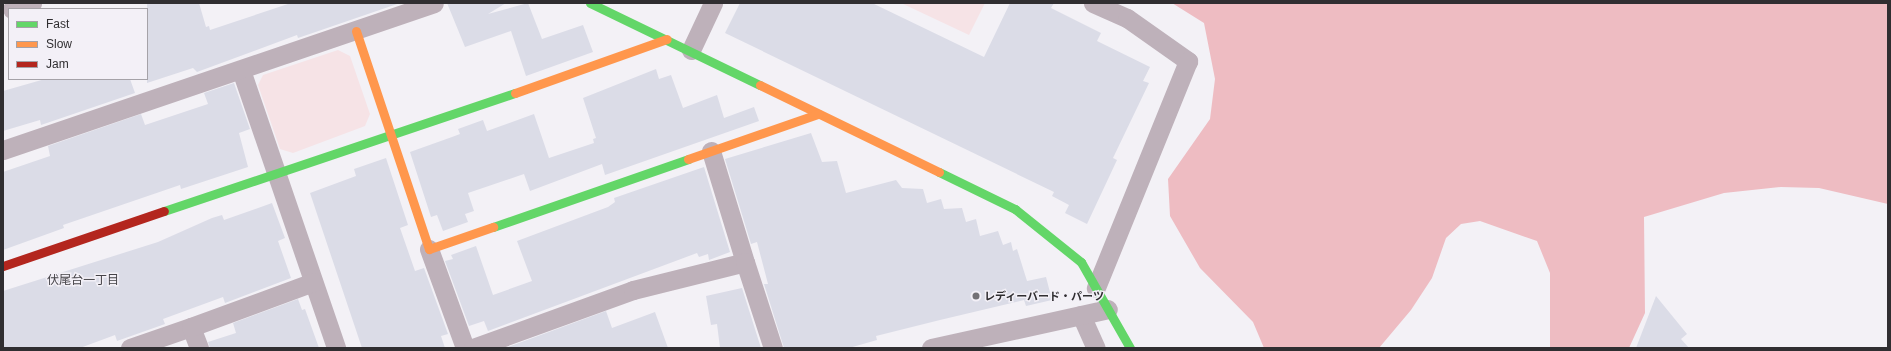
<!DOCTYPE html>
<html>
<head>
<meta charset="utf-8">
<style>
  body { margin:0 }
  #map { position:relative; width:1891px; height:351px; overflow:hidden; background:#f3f1f6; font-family:Helvetica,"Noto Sans JP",sans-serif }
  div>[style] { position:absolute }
  .green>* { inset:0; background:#f6e3e6 }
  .forest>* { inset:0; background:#eebcc2 }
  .building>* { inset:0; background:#dbdce7 }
  .street>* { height:19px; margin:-9.5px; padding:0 9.5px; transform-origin:9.5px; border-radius:9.5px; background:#beb1ba }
  .fast>* { height:9px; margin:-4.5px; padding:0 4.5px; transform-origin:4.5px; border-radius:4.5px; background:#63d668 }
  .slow>* { height:9px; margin:-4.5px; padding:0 4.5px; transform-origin:4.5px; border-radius:4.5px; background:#ff974d }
  .jam>* { height:9px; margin:-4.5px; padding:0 4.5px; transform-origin:4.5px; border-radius:4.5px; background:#b3261e }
  .dots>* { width:11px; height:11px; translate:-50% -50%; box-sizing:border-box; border:2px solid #f3f0f7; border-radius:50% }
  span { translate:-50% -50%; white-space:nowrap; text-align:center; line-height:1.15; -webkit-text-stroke:3px #f3f0f7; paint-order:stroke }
  .poi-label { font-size:11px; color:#302e31; font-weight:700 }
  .left { translate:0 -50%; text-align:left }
  .neighbourhood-label { font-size:12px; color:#454348 }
  .frame { position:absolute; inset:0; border:4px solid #302e31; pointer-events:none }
  .legend { position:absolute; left:8px; top:8px; width:140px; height:72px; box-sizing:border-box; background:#f3f0f7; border:1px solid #a5a2a8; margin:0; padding:5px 7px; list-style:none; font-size:12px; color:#302e31 }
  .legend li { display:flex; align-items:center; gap:8px; height:20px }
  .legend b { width:20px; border:1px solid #a5a2a8 }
</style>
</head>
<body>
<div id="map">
  <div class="green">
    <i style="clip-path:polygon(901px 3px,985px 3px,969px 35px)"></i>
    <i style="clip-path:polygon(338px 50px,350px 56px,370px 114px,365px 126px,293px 153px,280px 149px,258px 85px,263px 75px)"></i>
  </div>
  <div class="forest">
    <i style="clip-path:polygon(1172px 3px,1888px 3px,1888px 204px,1819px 188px,1781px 187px,1724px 193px,1644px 217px,1645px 313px,1629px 348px,1550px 348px,1550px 273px,1537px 241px,1480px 221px,1461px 224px,1446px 238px,1432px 278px,1411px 310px,1379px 348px,1264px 348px,1253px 322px,1200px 268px,1170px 216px,1168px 179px,1210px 119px,1215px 79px,1204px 23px)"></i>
  </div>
  <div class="building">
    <i style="clip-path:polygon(147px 3px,199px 3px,206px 27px,209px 26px,210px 30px,291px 3px,400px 3px,298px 38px,297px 35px,197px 72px,193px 68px,147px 83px)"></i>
    <i style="clip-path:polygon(447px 3px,506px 3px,488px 14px,528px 3px,542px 39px,583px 25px,593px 52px,526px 76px,511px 31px,465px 47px)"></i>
    <i style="clip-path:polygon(740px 3px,872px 3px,984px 57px,1010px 3px,1054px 3px,1051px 8px,1101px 33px,1097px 41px,1150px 67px,1143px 81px,1149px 83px,1113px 158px,1117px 160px,1087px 224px,1065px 213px,1069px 205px,1052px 196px,1054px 192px,725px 33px)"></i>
    <i style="clip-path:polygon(656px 69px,659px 79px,671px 75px,683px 108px,717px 95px,724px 118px,754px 107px,759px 121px,605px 175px,602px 164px,530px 191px,524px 174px,468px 193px,474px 211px,465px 214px,468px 222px,443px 231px,437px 215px,431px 217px,410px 152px,452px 137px,460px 134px,458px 129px,483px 120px,487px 131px,534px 114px,549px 158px,594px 143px,593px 139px,596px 138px,583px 98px)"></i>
    <i style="clip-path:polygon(45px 79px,130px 79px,135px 93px,41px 125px,40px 120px,3px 131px,3px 91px)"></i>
    <i style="clip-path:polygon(234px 83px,250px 129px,239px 133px,248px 167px,181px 189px,180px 185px,63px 225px,64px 228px,3px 250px,3px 172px,50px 156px,48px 146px,141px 114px,145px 125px,208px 104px,204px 93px)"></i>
    <i style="clip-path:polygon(811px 133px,822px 162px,837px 161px,846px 193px,896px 180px,902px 188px,923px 189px,927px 203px,941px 199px,944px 209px,962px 208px,966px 222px,976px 219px,980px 236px,998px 231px,1003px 245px,1011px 242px,1013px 251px,1017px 249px,1027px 281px,1046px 277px,1052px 300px,1026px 306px,1024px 300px,940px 320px,876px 336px,877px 340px,849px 348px,784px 348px,764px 284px,768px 284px,757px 242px,751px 244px,725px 159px)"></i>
    <i style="clip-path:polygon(386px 158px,408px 225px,400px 228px,415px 271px,424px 268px,448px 334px,441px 336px,445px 348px,362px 348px,310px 193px,356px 176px,354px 169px)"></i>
    <i style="clip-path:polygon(704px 167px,730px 252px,709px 260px,708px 254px,699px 257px,697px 253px,488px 331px,484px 321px,469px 326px,445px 261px,453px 259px,451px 255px,476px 246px,493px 295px,532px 281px,517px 241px,608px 207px,615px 202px,614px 198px)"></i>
    <i style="clip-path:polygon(272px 203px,285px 238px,278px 241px,291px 278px,225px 303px,223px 297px,163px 319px,165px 324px,117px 341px,115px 335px,80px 348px,3px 348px,3px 291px,158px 242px,212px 218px,222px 215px,224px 220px)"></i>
    <i style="clip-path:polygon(742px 288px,761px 348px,720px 348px,717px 324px,711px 325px,706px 296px)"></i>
    <i style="clip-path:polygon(1656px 296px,1687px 334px,1681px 339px,1689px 348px,1636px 348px)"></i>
    <i style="clip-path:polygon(298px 299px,302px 310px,305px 309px,319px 348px,210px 348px,208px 342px,236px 333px,233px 323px)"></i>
    <i style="clip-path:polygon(606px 311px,612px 328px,655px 312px,668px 348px,505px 348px)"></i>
  </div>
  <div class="street">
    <i style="left:1093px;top:3px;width:37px;rotate:24deg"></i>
    <i style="left:1127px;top:18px;width:75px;rotate:35.2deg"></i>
    <i style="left:1188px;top:61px;width:245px;rotate:112.1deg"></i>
    <i style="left:12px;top:9px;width:21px;rotate:-17deg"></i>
    <i style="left:691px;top:50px;width:52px;rotate:-64.9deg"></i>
    <i style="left:241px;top:70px;width:294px;rotate:71.1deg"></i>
    <i style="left:3px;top:150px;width:455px;rotate:-18.8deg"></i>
    <i style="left:711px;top:151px;width:116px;rotate:73deg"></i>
    <i style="left:429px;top:249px;width:105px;rotate:70deg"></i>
    <i style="left:1081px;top:315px;width:36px;rotate:66deg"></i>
    <i style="left:130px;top:348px;width:65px;rotate:-19deg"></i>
    <i style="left:199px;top:348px;width:22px;rotate:-111deg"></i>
    <i style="left:191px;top:327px;width:130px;rotate:-20.2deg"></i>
    <i style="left:473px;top:348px;width:170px;rotate:-19.9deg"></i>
    <i style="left:633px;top:290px;width:115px;rotate:-14deg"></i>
    <i style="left:745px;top:262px;width:90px;rotate:72deg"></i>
    <i style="left:931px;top:348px;width:181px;rotate:-12.4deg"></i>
  </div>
  <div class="fast">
    <i style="left:590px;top:3px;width:189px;rotate:25.8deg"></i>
    <i style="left:939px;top:172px;width:85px;rotate:26deg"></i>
    <i style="left:1015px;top:209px;width:85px;rotate:38.8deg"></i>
    <i style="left:1081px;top:262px;width:99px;rotate:60.3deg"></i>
    <i style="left:164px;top:211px;width:370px;rotate:-18.6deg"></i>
    <i style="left:493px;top:227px;width:207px;rotate:-19.2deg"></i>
  </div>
  <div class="slow">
    <i style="left:356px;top:31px;width:230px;rotate:71.5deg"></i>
    <i style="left:429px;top:249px;width:68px;rotate:-19deg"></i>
    <i style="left:760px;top:85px;width:199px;rotate:25.9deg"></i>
    <i style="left:515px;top:93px;width:161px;rotate:-19.6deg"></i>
    <i style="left:688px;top:159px;width:138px;rotate:-19.1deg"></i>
  </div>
  <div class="jam">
    <i style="left:3px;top:266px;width:170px;rotate:-18.9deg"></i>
  </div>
  <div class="dots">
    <i style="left:976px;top:296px;background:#747276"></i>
  </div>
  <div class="poi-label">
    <span class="left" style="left:984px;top:296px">レディーバード・パーツ</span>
  </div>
  <div class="neighbourhood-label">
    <span style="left:83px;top:281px">伏尾台一丁目</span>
  </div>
  <div class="frame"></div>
  <ul class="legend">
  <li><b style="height:5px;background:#63d668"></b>Fast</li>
  <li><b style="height:5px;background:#ff974d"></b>Slow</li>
  <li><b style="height:5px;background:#b3261e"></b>Jam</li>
  </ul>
</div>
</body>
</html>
